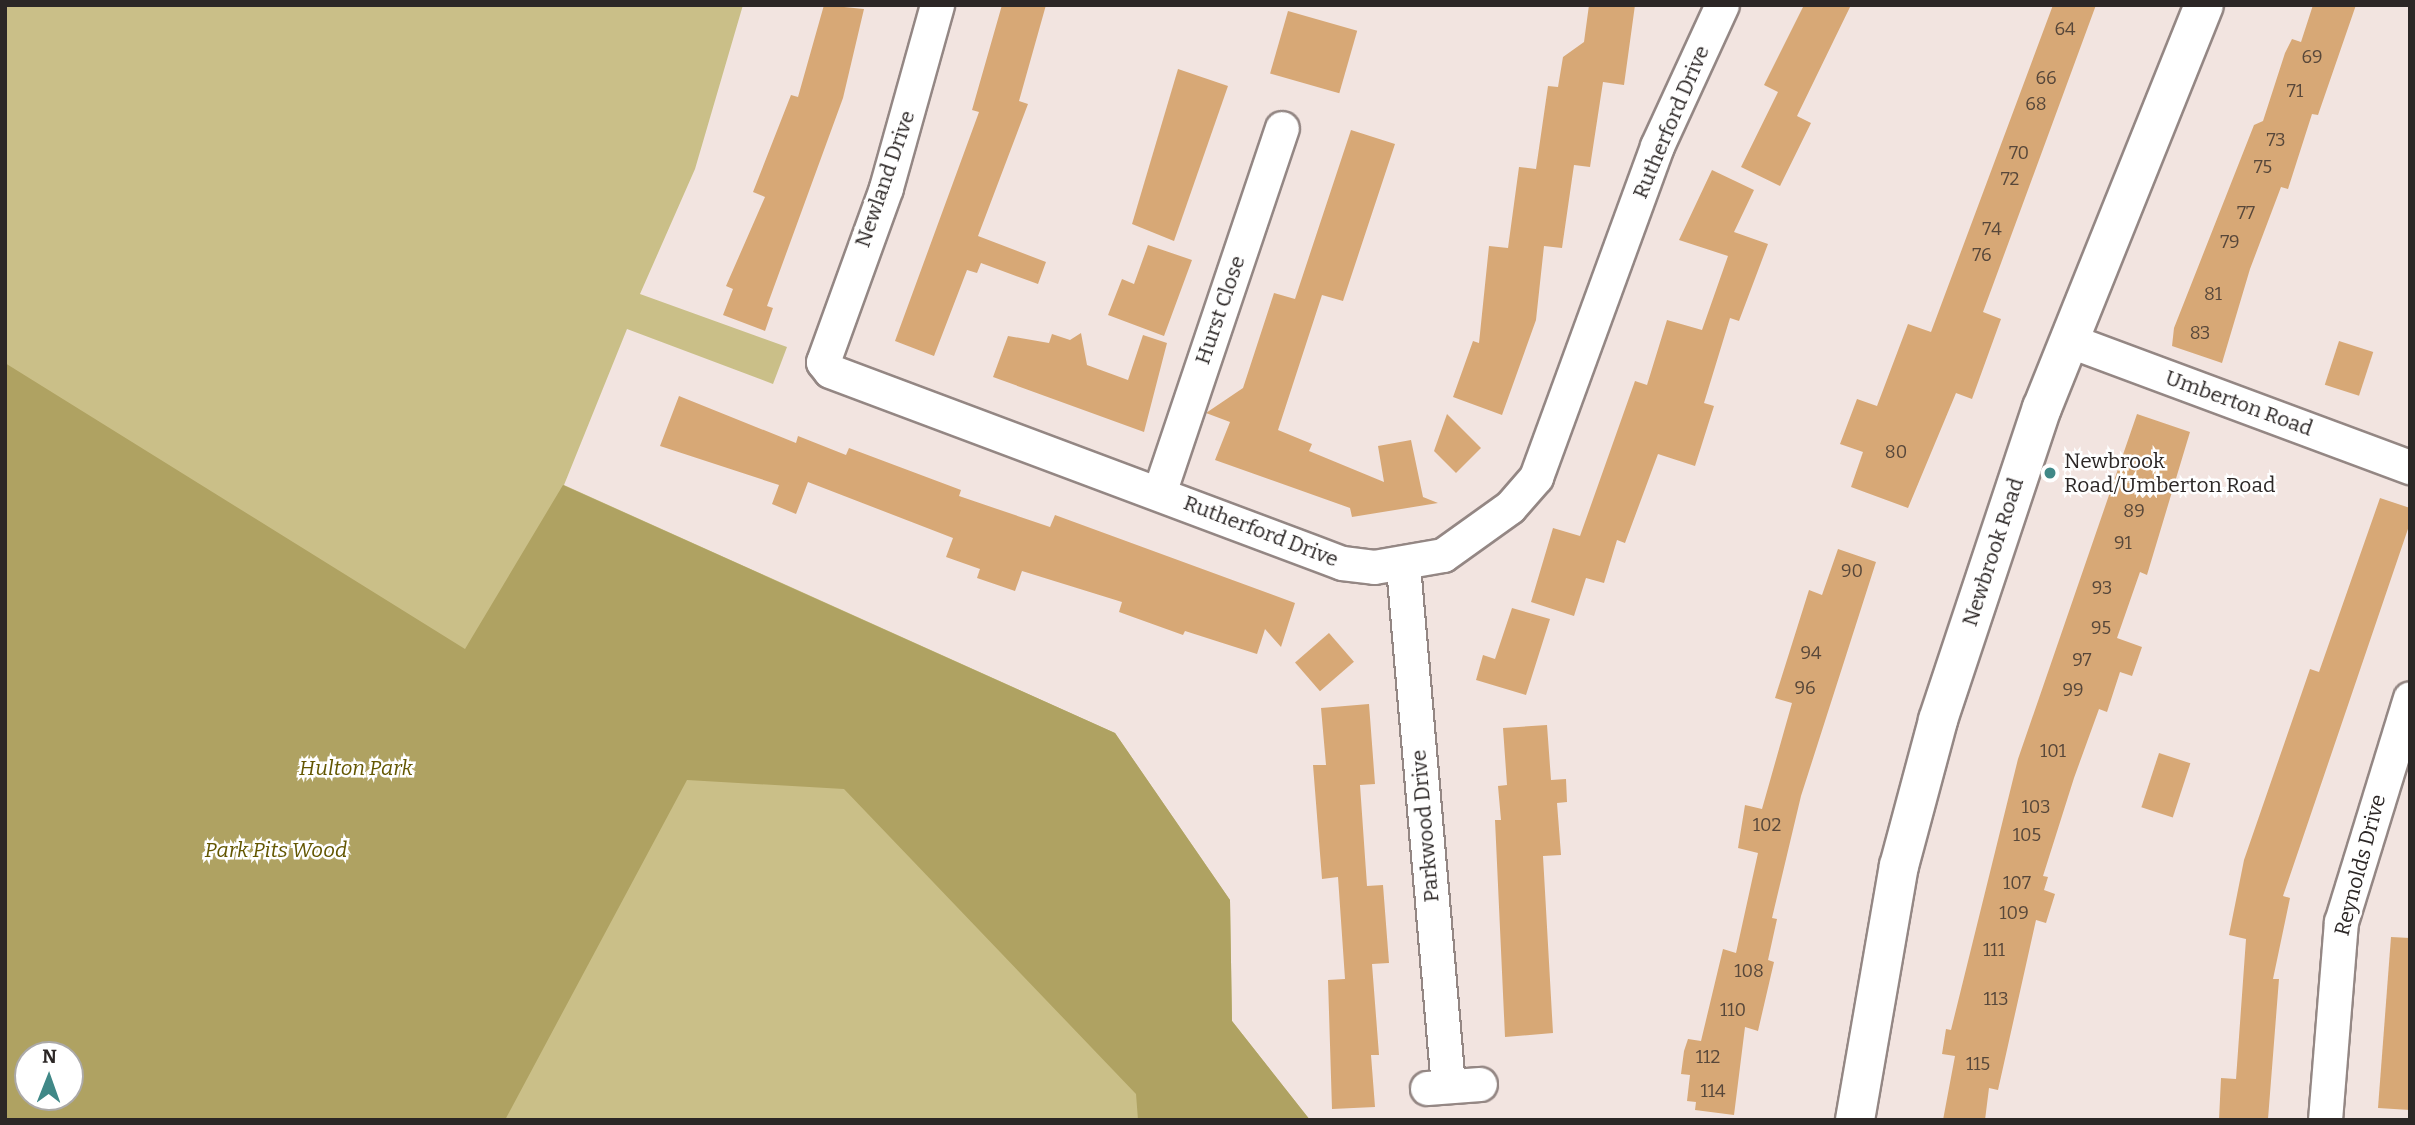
<!DOCTYPE html>
<html>
<head>
<meta charset="utf-8">
<style>
  body { margin:0 }
  #map { position:relative; width:2415px; height:1125px; overflow:hidden; background:#f2e4e0; font-family:Bitter,serif }
  div>[style] { position:absolute }
  .green>* { inset:0; background:#cabf88 }
  .forest>* { inset:0; background:#afa262 }
  .building>* { inset:0; background:#d7a876; transform-origin:0 0 }
  .roads { filter:drop-shadow(2px 0 #948784) drop-shadow(-2px 0 #948784) drop-shadow(0 2px #948784) drop-shadow(0 -2px #948784) }
  .minor>* { height:33px; margin:-16.5px; padding:0 16.5px; transform-origin:16.5px; border-radius:16.5px; background:#fff }
  .highway>* { height:38px; margin:-19px; padding:0 19px; transform-origin:19px; border-radius:19px; background:#fff }
  .dots>* { width:19px; height:19px; translate:-50% -50%; box-sizing:border-box; border:4px solid #fff; border-radius:50% }
  span { translate:-50% -50%; white-space:nowrap; text-align:center; line-height:1.15; -webkit-text-stroke:5px #fff; paint-order:stroke }
  .number-label { font-size:18px; color:#57473a }
  .number-label span { -webkit-text-stroke-width:0 }
  .street-label { font-size:21px; color:#2c2726 }
  .poi-label { font-size:21px; color:#2c2726 }
  .left { translate:0 -50%; text-align:left }
  .park-label { font-size:21px; color:#635601; font-style:italic }
  .frame { position:absolute; inset:0; border:7px solid #2c2726; pointer-events:none }
  .north { position:absolute; left:14px; top:1041px; width:70px; height:70px; box-sizing:border-box; background:#fff; border:2px solid #aba9a8; border-radius:50%; rotate:1deg; font-size:19px; font-weight:700; line-height:28px; text-align:center; color:#2c2726 }
  .north::after { content:''; display:block; margin:auto; width:24px; height:32px; background:#408887; clip-path:polygon(50% 0,100% 100%,50% 72%,0 100%) }
</style>
</head>
<body>
<div id="map">
  <div class="green">
    <i style="clip-path:polygon(evenodd,5px 5px,743px 5px,695px 169px,640px 294px,787px 347px,773px 384px,627px 329px,564px 485px,1115px 733px,1230px 900px,1232px 1021px,1310px 1120px,5px 1120px,5px 5px,28px 1055px,70px 1055px,70px 1097px,28px 1097px,28px 1055px)"></i>
  </div>
  <div class="forest">
    <i style="clip-path:polygon(evenodd,5px 363px,465px 649px,563px 485px,1115px 733px,1230px 900px,1232px 1021px,1310px 1120px,1138px 1120px,1136px 1094px,844px 789px,687px 780px,505px 1120px,5px 1120px,5px 363px,28px 1055px,70px 1055px,70px 1097px,28px 1097px,28px 1055px)"></i>
  </div>
  <div class="building">
    <i style="clip-path:polygon(824px 5px,864px 9px,843px 98px,767px 306px,773px 308px,765px 331px,723px 315px,733px 289px,726px 286px,765px 197px,753px 192px,791px 95px,798px 97px)"></i>
    <i style="clip-path:polygon(1002px 5px,1046px 5px,1019px 101px,1028px 104px,978px 236px,1046px 262px,1038px 284px,981px 263px,977px 273px,967px 270px,934px 356px,895px 341px,979px 112px,972px 110px)"></i>
    <i style="clip-path:polygon(1589px 5px,1635px 5px,1624px 85px,1603px 82px,1590px 167px,1574px 165px,1562px 248px,1544px 246px,1536px 320px,1502px 415px,1453px 397px,1473px 341px,1479px 343px,1489px 246px,1508px 248px,1519px 167px,1536px 169px,1548px 86px,1558px 87px,1563px 57px,1584px 42px)"></i>
    <i style="clip-path:polygon(1804px 5px,1851px 5px,1797px 116px,1811px 123px,1780px 186px,1741px 167px,1778px 92px,1764px 85px)"></i>
    <i style="clip-path:polygon(2053px 5px,2096px 5px,1983px 312px,2001px 319px,1972px 399px,1956px 393px,1908px 508px,1851px 487px,1863px 452px,1840px 444px,1857px 399px,1877px 406px,1908px 324px,1931px 332px)"></i>
    <i style="clip-path:polygon(2313px 5px,2356px 5px,2318px 115px,2312px 114px,2288px 189px,2281px 187px,2250px 269px,2222px 363px,2172px 346px,2174px 328px,2254px 125px,2263px 121px,2285px 53px,2292px 39px,2301px 42px)"></i>
    <i style="left:1288px;top:11px;width:72px;height:65px;rotate:16deg"></i>
    <i style="clip-path:polygon(1178px 69px,1228px 86px,1174px 241px,1132px 224px)"></i>
    <i style="clip-path:polygon(1351px 130px,1395px 144px,1343px 301px,1322px 295px,1278px 430px,1312px 444px,1309px 451px,1384px 482px,1378px 446px,1411px 440px,1423px 497px,1438px 503px,1352px 517px,1350px 508px,1215px 460px,1230px 422px,1206px 413px,1243px 388px,1274px 293px,1295px 299px)"></i>
    <i style="clip-path:polygon(1712px 170px,1754px 190px,1734px 232px,1768px 244px,1739px 321px,1730px 318px,1704px 403px,1714px 406px,1695px 466px,1658px 454px,1625px 543px,1617px 540px,1604px 583px,1586px 578px,1574px 616px,1531px 602px,1553px 528px,1580px 536px,1635px 381px,1647px 385px,1667px 320px,1702px 330px,1728px 256px,1679px 240px)"></i>
    <i style="clip-path:polygon(1148px 245px,1192px 260px,1164px 336px,1108px 315px,1122px 279px,1134px 284px)"></i>
    <i style="clip-path:polygon(1081px 333px,1087px 365px,1128px 380px,1143px 335px,1167px 343px,1144px 432px,993px 377px,1008px 336px,1049px 343px,1052px 334px,1070px 340px)"></i>
    <i style="left:2339px;top:341px;width:36px;height:46px;rotate:18deg"></i>
    <i style="clip-path:polygon(679px 396px,796px 443px,798px 436px,846px 455px,849px 448px,961px 490px,959px 496px,1050px 527px,1055px 515px,1295px 603px,1281px 647px,1265px 629px,1257px 654px,1185px 631px,1183px 635px,1119px 612px,1122px 602px,1022px 571px,1015px 591px,977px 578px,980px 569px,946px 557px,953px 538px,808px 482px,796px 514px,772px 504px,779px 485px,660px 446px)"></i>
    <i style="clip-path:polygon(1447px 414px,1481px 448px,1456px 473px,1434px 451px)"></i>
    <i style="clip-path:polygon(2137px 414px,2190px 432px,2147px 575px,2140px 572px,2117px 638px,2142px 647px,2132px 676px,2120px 672px,2107px 712px,2099px 709px,2074px 778px,2043px 876px,2048px 877px,2044px 890px,2055px 894px,2046px 923px,2036px 920px,1998px 1090px,1989px 1088px,1985px 1120px,1943px 1120px,1955px 1056px,1942px 1054px,1946px 1029px,1951px 1030px,2018px 759px)"></i>
    <i style="clip-path:polygon(2380px 498px,2410px 508px,2410px 523px,2283px 896px,2290px 898px,2273px 979px,2279px 979px,2268px 1119px,2219px 1120px,2221px 1078px,2236px 1079px,2246px 939px,2229px 935px,2244px 860px,2310px 669px,2319px 672px)"></i>
    <i style="clip-path:polygon(1838px 549px,1876px 562px,1801px 796px,1772px 918px,1777px 919px,1768px 960px,1774px 962px,1758px 1031px,1745px 1027px,1734px 1115px,1695px 1110px,1696px 1102px,1687px 1101px,1690px 1075px,1681px 1074px,1684px 1051px,1688px 1039px,1701px 1041px,1723px 949px,1736px 953px,1758px 853px,1738px 848px,1745px 805px,1762px 809px,1792px 703px,1775px 698px,1809px 590px,1822px 595px)"></i>
    <i style="clip-path:polygon(1512px 608px,1550px 619px,1526px 695px,1476px 680px,1483px 655px,1495px 659px)"></i>
    <i style="left:1329px;top:633px;width:38px;height:45px;rotate:49deg"></i>
    <i style="clip-path:polygon(1369px 704px,1375px 784px,1360px 785px,1367px 886px,1383px 885px,1389px 963px,1372px 964px,1379px 1055px,1371px 1055px,1375px 1107px,1332px 1109px,1328px 980px,1345px 979px,1338px 877px,1322px 879px,1313px 765px,1326px 765px,1321px 708px)"></i>
    <i style="clip-path:polygon(1547px 725px,1551px 780px,1566px 779px,1567px 802px,1557px 803px,1561px 855px,1543px 856px,1553px 1033px,1505px 1037px,1495px 820px,1501px 820px,1498px 786px,1507px 785px,1503px 728px)"></i>
    <i style="left:2159px;top:753px;width:33px;height:57px;rotate:18deg"></i>
    <i style="clip-path:polygon(2391px 937px,2410px 938px,2410px 1110px,2378px 1108px)"></i>
  </div>
  <div class="roads">
    <div class="minor">
      <i style="left:937px;top:5px;width:190px;rotate:105.6deg"></i>
      <i style="left:886px;top:188px;width:185px;rotate:109.9deg"></i>
      <i style="left:823px;top:362px;width:11px;rotate:52deg"></i>
      <i style="left:830px;top:371px;width:547px;rotate:20.56deg"></i>
      <i style="left:1342px;top:563px;width:32px;rotate:7deg"></i>
      <i style="left:1374px;top:567px;width:70px;rotate:-9.9deg"></i>
      <i style="left:1443px;top:555px;width:82px;rotate:-35.6deg"></i>
      <i style="left:1510px;top:507px;width:40px;rotate:-49deg"></i>
      <i style="left:1536px;top:477px;width:352px;rotate:-69.9deg"></i>
      <i style="left:1657px;top:146px;width:155px;rotate:-65.3deg"></i>
      <i style="left:2068px;top:340px;width:365px;rotate:20.4deg"></i>
      <i style="left:1159px;top:493px;width:385px;rotate:-71.4deg"></i>
      <i style="left:1403px;top:566px;width:522px;rotate:85.05deg"></i>
      <i style="left:1427px;top:1088px;width:53px;rotate:-4.3deg"></i>
      <i style="left:2325px;top:1120px;width:199px;rotate:-85.4deg"></i>
      <i style="left:2341px;top:922px;width:234px;rotate:-72.9deg"></i>
    </div>
    <div class="highway">
      <i style="left:1855px;top:1120px;width:258px;rotate:-80.2deg"></i>
      <i style="left:1899px;top:866px;width:151px;rotate:-75deg"></i>
      <i style="left:1938px;top:720px;width:329px;rotate:-71.6deg"></i>
      <i style="left:2042px;top:408px;width:434px;rotate:-68.1deg"></i>
    </div>
  </div>
  <div class="dots">
    <i style="left:2050px;top:473px;background:#408887"></i>
  </div>
  <div class="number-label">
    <span style="left:2065px;top:29px">64</span>
    <span style="left:2312px;top:57px">69</span>
    <span style="left:2046px;top:78px">66</span>
    <span style="left:2295px;top:91px">71</span>
    <span style="left:2036px;top:104px">68</span>
    <span style="left:2276px;top:140px">73</span>
    <span style="left:2019px;top:153px">70</span>
    <span style="left:2263px;top:167px">75</span>
    <span style="left:2010px;top:179px">72</span>
    <span style="left:2246px;top:213px">77</span>
    <span style="left:1992px;top:229px">74</span>
    <span style="left:2230px;top:242px">79</span>
    <span style="left:1982px;top:255px">76</span>
    <span style="left:2213px;top:294px">81</span>
    <span style="left:2200px;top:333px">83</span>
    <span style="left:1896px;top:452px">80</span>
    <span style="left:2134px;top:511px">89</span>
    <span style="left:2123px;top:543px">91</span>
    <span style="left:1852px;top:571px">90</span>
    <span style="left:2102px;top:588px">93</span>
    <span style="left:2101px;top:628px">95</span>
    <span style="left:1811px;top:653px">94</span>
    <span style="left:2082px;top:660px">97</span>
    <span style="left:1805px;top:688px">96</span>
    <span style="left:2073px;top:690px">99</span>
    <span style="left:2053px;top:751px">101</span>
    <span style="left:2036px;top:807px">103</span>
    <span style="left:1767px;top:825px">102</span>
    <span style="left:2027px;top:835px">105</span>
    <span style="left:2017px;top:883px">107</span>
    <span style="left:2014px;top:913px">109</span>
    <span style="left:1994px;top:950px">111</span>
    <span style="left:1749px;top:971px">108</span>
    <span style="left:1996px;top:999px">113</span>
    <span style="left:1733px;top:1010px">110</span>
    <span style="left:1708px;top:1057px">112</span>
    <span style="left:1978px;top:1064px">115</span>
    <span style="left:1713px;top:1091px">114</span>
  </div>
  <div class="street-label">
    <span style="left:1671px;top:122px;rotate:-67deg">Rutherford Drive</span>
    <span style="left:885px;top:179px;rotate:-71deg">Newland Drive</span>
    <span style="left:1220px;top:310px;rotate:-71deg">Hurst Close</span>
    <span style="left:2239px;top:403px;rotate:20deg">Umberton Road</span>
    <span style="left:1261px;top:531px;rotate:21deg">Rutherford Drive</span>
    <span style="left:1993px;top:552px;rotate:-72deg">Newbrook Road</span>
    <span style="left:1425px;top:826px;rotate:-95deg">Parkwood Drive</span>
    <span style="left:2360px;top:865px;rotate:-75deg">Reynolds Drive</span>
  </div>
  <div class="poi-label">
    <span class="left" style="left:2064px;top:473px">Newbrook<br>Road/Umberton Road</span>
  </div>
  <div class="park-label">
    <span style="left:356px;top:768px">Hulton Park</span>
    <span style="left:276px;top:850px">Park Pits Wood</span>
  </div>
  <div class="frame"></div>
  <div class="north">N</div>
</div>
</body>
</html>
